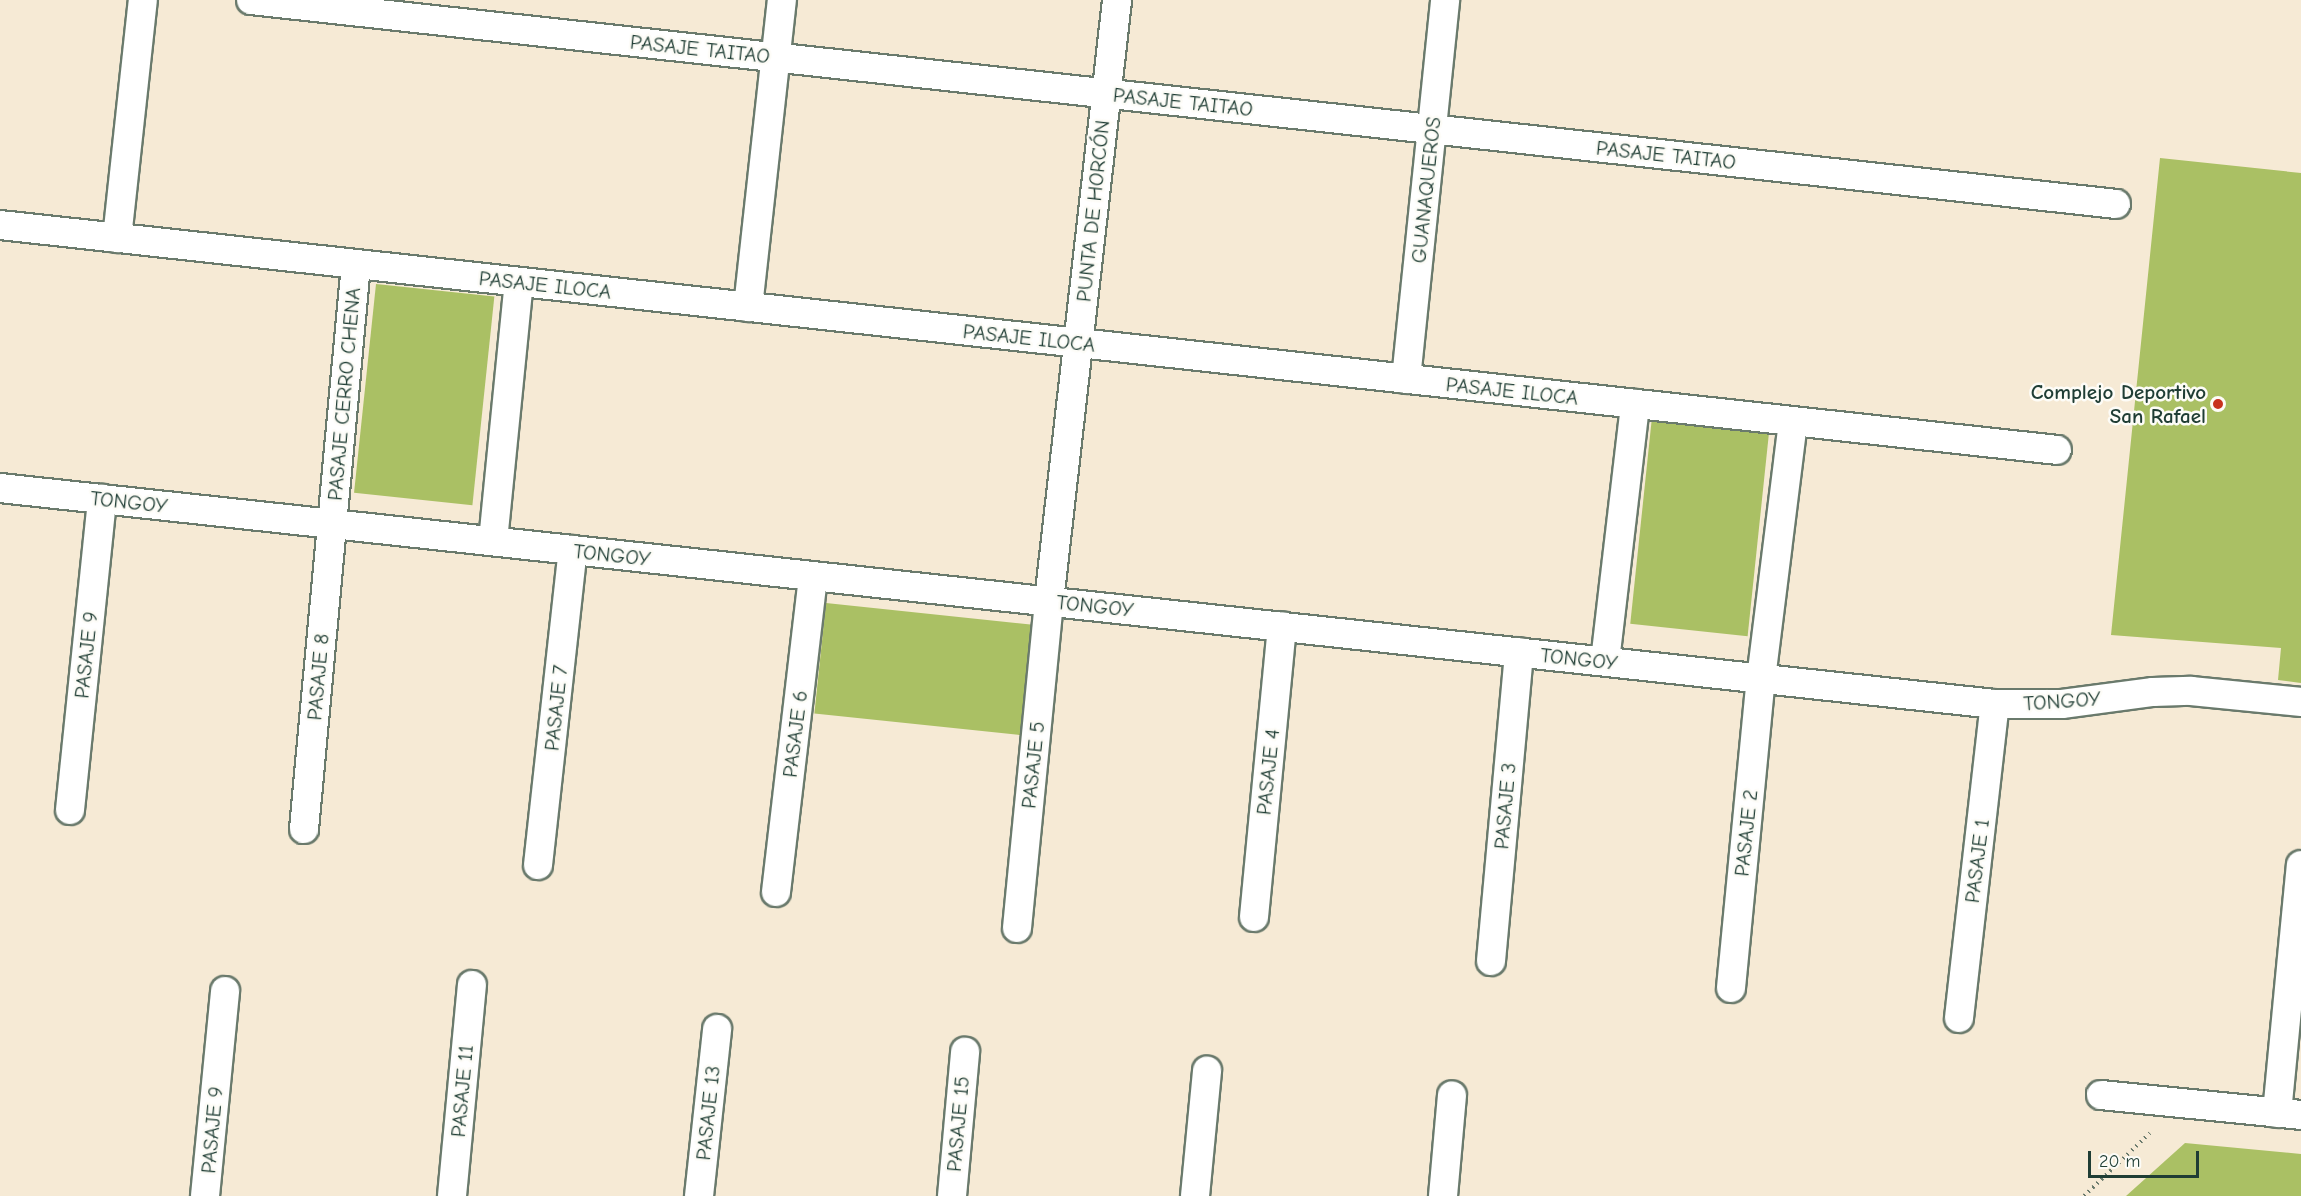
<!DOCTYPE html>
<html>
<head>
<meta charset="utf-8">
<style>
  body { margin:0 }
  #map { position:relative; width:2301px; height:1196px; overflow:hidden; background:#f6ead5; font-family:"Comic Neue",sans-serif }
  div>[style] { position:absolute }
  .green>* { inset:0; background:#aac064; transform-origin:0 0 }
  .path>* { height:4px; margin-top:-2px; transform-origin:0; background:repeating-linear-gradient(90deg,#6a7a6c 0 1.5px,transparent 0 6px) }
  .roads { filter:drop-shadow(2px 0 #6a7a6c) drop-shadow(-2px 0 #6a7a6c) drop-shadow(0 2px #6a7a6c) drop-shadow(0 -2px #6a7a6c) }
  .street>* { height:28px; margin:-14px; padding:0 14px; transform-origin:14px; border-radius:14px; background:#fff }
  .dots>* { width:16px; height:16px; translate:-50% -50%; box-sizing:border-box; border:3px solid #fdfcf7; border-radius:50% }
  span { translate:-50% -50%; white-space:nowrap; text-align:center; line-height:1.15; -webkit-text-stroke:5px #fdfcf7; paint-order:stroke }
  .street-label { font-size:21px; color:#1f3d34 }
  .poi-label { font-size:21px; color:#1f3d34; font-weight:700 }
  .right { translate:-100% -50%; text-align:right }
  .scale { position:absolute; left:2088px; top:1151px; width:111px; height:27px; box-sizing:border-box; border:3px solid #1f3d34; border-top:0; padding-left:8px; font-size:18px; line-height:21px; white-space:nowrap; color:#1f3d34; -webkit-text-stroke:4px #fdfcf7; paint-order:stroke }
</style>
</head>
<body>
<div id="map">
  <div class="green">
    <i style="clip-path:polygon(2160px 158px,2301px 173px,2301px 683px,2278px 680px,2281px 648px,2111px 635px)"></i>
    <i style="left:376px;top:284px;width:119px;height:210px;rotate:6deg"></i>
    <i style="left:1652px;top:417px;width:118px;height:208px;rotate:6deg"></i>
    <i style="left:826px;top:603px;width:208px;height:111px;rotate:6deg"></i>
    <i style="clip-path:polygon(2185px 1143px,2301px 1154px,2301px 1196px,2126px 1196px)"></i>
  </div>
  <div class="path">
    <i style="left:2084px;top:1196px;width:91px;rotate:-43.7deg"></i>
  </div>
  <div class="roads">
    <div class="street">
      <i style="left:251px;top:0;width:1876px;rotate:6.24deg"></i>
      <i style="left:0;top:225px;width:2069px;rotate:6.24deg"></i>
      <i style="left:117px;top:238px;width:239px;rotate:-83.8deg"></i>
      <i style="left:748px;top:307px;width:309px;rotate:-83.7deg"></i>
      <i style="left:1406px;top:379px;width:381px;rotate:-84.1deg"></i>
      <i style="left:0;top:488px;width:2007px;rotate:6.18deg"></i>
      <i style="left:1995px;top:704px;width:67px"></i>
      <i style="left:2062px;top:704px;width:92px;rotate:-7.5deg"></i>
      <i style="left:2153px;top:692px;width:38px;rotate:-2deg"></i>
      <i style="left:2191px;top:691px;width:111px;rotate:5.7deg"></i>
      <i style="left:493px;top:541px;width:260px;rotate:-84.3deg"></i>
      <i style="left:1605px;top:661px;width:259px;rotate:-83.3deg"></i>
      <i style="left:70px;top:810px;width:313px;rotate:-84.1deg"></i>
      <i style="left:304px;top:829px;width:567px;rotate:-84.74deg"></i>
      <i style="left:538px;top:865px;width:317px;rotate:-83.7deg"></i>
      <i style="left:776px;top:892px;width:318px;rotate:-83.3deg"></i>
      <i style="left:1254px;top:917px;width:292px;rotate:-84.5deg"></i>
      <i style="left:1017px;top:928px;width:329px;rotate:-84.4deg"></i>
      <i style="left:1049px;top:601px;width:605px;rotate:-83.54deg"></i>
      <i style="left:1491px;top:961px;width:310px;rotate:-84.8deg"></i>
      <i style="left:1731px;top:988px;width:310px;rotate:-84.5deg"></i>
      <i style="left:1761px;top:679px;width:259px;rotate:-82.9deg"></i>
      <i style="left:1959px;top:1018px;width:316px;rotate:-83.5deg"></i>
      <i style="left:2101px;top:1095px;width:201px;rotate:5.7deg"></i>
      <i style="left:2277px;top:1113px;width:249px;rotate:-84.5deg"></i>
      <i style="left:205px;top:1196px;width:206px;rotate:-84.4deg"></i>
      <i style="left:452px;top:1196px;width:212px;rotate:-84.6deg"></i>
      <i style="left:699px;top:1196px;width:168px;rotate:-83.8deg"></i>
      <i style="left:952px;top:1196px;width:145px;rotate:-84.8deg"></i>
      <i style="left:1195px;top:1196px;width:126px;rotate:-84.5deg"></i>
      <i style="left:1443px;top:1196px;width:101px;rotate:-84.9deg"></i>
    </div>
  </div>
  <div class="dots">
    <i style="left:2218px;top:404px;background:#c8321e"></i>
  </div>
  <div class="street-label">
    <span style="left:700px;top:49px;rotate:6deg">PASAJE TAITAO</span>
    <span style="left:1183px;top:102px;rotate:6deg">PASAJE TAITAO</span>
    <span style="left:1666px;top:155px;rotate:6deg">PASAJE TAITAO</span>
    <span style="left:1426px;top:190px;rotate:-84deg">GUANAQUEROS</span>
    <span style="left:1093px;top:211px;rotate:-84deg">PUNTA DE HORCÓN</span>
    <span style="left:545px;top:285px;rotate:6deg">PASAJE ILOCA</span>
    <span style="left:1029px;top:338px;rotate:6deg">PASAJE ILOCA</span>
    <span style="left:1512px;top:391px;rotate:6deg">PASAJE ILOCA</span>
    <span style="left:344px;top:394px;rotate:-85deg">PASAJE CERRO CHENA</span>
    <span style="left:129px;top:502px;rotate:6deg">TONGOY</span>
    <span style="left:612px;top:555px;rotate:6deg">TONGOY</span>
    <span style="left:1095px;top:606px;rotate:6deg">TONGOY</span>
    <span style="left:86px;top:655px;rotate:-84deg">PASAJE 9</span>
    <span style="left:1579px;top:659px;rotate:6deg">TONGOY</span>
    <span style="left:318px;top:677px;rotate:-85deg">PASAJE 8</span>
    <span style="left:2062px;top:701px;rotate:-4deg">TONGOY</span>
    <span style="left:556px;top:708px;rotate:-84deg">PASAJE 7</span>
    <span style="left:795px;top:734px;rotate:-83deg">PASAJE 6</span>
    <span style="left:1033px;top:765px;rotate:-84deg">PASAJE 5</span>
    <span style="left:1268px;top:772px;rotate:-84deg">PASAJE 4</span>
    <span style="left:1505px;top:806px;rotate:-85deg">PASAJE 3</span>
    <span style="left:1746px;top:833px;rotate:-84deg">PASAJE 2</span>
    <span style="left:1977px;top:861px;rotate:-83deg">PASAJE 1</span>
    <span style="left:462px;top:1091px;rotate:-85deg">PASAJE 11</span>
    <span style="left:708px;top:1113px;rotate:-84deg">PASAJE 13</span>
    <span style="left:958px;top:1124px;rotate:-85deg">PASAJE 15</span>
    <span style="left:212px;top:1130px;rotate:-85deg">PASAJE 9</span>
  </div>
  <div class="poi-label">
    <span class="right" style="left:2206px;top:404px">Complejo Deportivo<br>San Rafael</span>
  </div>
  <div class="scale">20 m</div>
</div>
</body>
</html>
